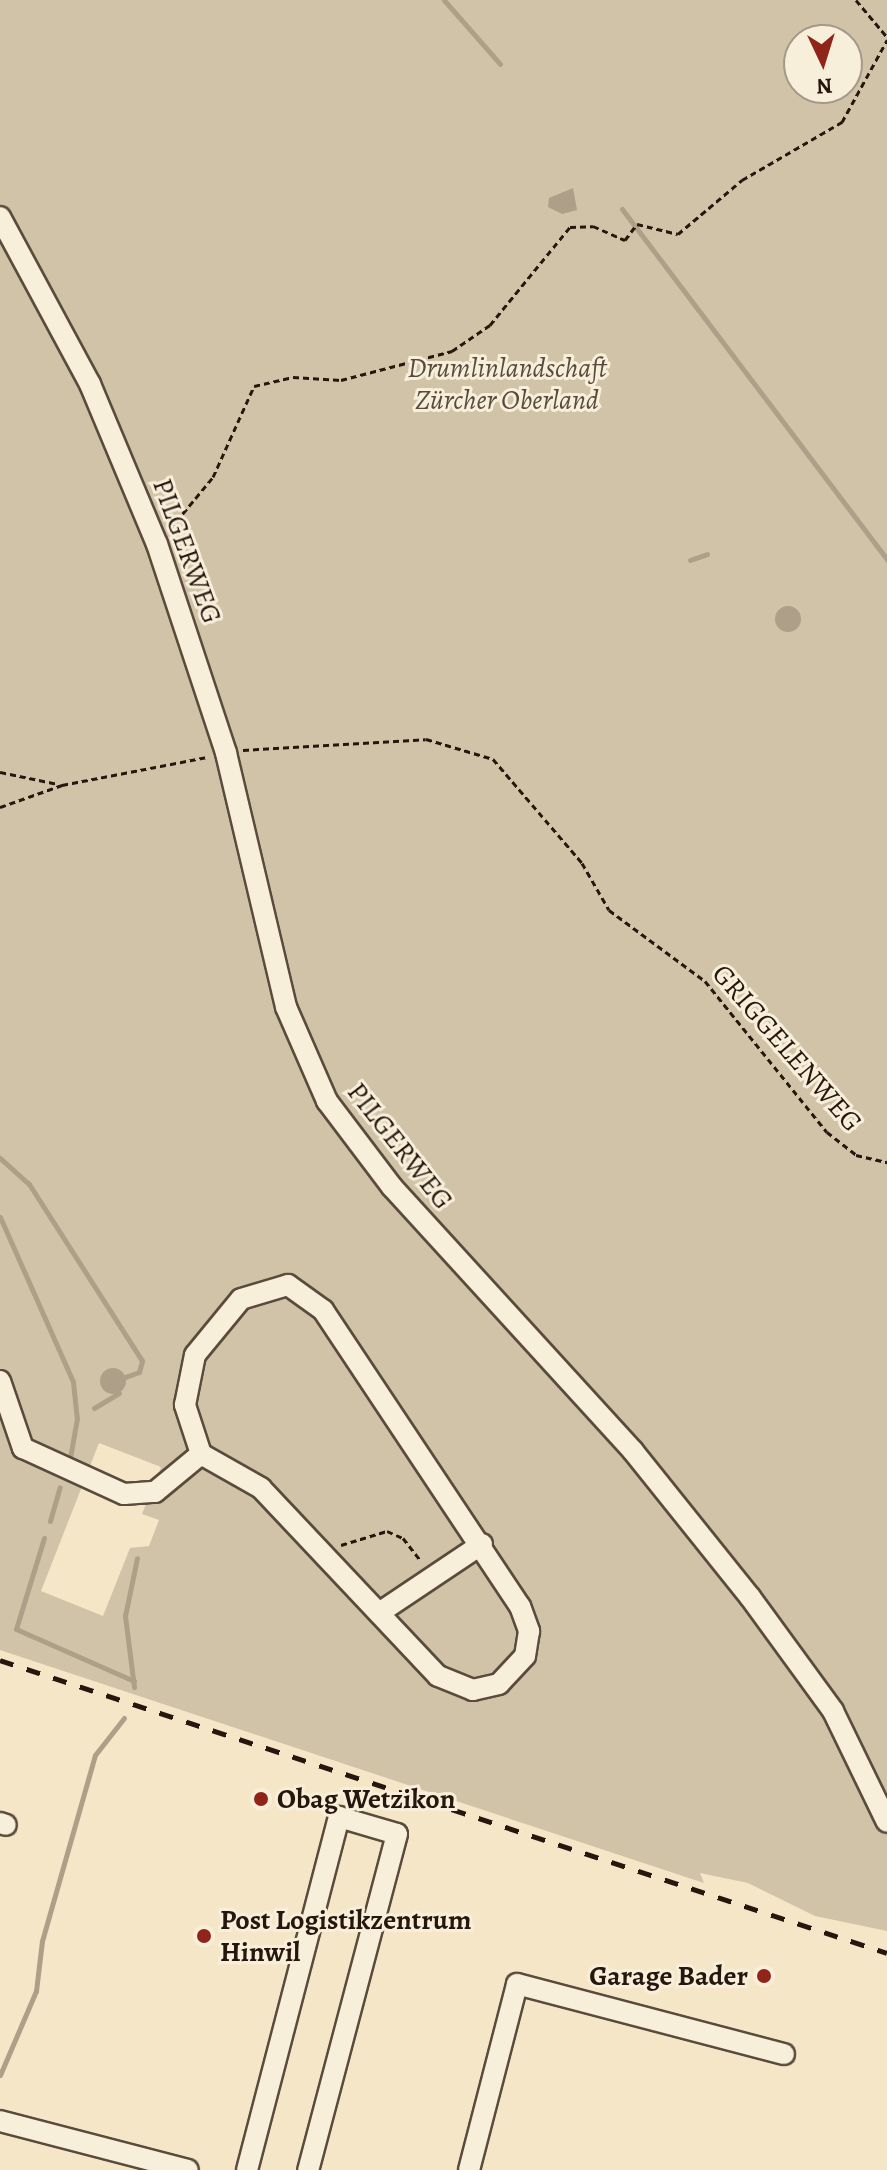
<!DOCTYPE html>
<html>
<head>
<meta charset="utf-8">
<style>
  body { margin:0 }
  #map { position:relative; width:887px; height:2170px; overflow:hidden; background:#f4e6c7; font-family:Alegreya,serif }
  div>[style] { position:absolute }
  .green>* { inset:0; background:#d1c3a8 }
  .water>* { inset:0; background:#aea088 }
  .round { border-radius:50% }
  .stream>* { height:5px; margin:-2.5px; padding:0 2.5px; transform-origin:2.5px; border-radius:2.5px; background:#aea088 }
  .path>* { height:3px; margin-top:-1.5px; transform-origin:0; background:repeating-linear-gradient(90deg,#26170e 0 6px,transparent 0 10px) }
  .roads { filter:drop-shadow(2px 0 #5a4b3c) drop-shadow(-2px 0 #5a4b3c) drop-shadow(0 2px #5a4b3c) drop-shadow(0 -2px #5a4b3c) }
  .minor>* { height:20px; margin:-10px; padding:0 10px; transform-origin:10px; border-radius:10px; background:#f8efdb }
  .rail>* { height:5px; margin-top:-2.5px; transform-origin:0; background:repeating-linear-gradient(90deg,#26170e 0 14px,transparent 0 28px) }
  .dots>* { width:22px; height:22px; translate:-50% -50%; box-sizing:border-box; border:4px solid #f8efdb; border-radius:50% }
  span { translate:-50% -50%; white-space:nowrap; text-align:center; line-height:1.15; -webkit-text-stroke:6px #f8efdb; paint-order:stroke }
  .park-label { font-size:28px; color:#594b3c; font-style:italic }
  .street-label { font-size:28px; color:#26170e }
  .poi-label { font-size:28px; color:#26170e; font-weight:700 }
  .left { translate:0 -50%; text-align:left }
  .right { translate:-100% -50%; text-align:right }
  .north { position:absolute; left:783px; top:24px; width:80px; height:80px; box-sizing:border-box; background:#f8efdb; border:2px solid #a49989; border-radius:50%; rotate:176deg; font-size:22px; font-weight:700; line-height:32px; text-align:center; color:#26170e }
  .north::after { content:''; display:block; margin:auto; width:28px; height:36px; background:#8f2418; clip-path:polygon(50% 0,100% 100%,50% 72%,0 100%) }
</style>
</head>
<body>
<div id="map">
  <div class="green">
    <i style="clip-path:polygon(evenodd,0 0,887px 0,887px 1931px,815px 1916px,748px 1883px,700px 1873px,704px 1883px,0 1650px,0 0,799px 40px,847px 40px,847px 88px,799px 88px,799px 40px,0 0,99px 1443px,161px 1467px,142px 1514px,159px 1520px,149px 1546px,130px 1548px,103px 1616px,41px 1591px,99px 1443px)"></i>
  </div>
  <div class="water">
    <i style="clip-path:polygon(573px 188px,577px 210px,562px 214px,548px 207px,549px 198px)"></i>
    <i class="round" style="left:775px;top:606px;width:26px;height:26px"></i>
    <i class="round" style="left:100px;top:1368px;width:26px;height:26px"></i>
  </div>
  <div class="stream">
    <i style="left:444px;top:0;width:85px;rotate:48.8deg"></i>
    <i style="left:622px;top:209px;width:440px;rotate:52.9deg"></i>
    <i style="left:690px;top:560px;width:18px;rotate:-19deg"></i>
    <i style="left:0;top:1158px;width:39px;rotate:42deg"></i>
    <i style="left:29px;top:1184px;width:210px;rotate:57.4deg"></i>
    <i style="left:142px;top:1361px;width:11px;rotate:105deg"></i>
    <i style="left:139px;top:1372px;width:15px;rotate:160deg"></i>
    <i style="left:0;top:1217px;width:180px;rotate:66.1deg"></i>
    <i style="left:73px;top:1382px;width:36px;rotate:84deg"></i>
    <i style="left:77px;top:1418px;width:41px;rotate:99.9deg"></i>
    <i style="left:94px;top:1408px;width:29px;rotate:-31deg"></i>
    <i style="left:50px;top:1521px;width:35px;rotate:-74deg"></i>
    <i style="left:44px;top:1538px;width:95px;rotate:107.1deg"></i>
    <i style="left:16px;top:1629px;width:129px;rotate:23.8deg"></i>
    <i style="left:134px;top:1687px;width:72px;rotate:-97.2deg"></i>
    <i style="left:125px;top:1616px;width:59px;rotate:-78.3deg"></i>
    <i style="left:0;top:2075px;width:91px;rotate:-66.8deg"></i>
    <i style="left:36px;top:1991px;width:50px;rotate:-83.2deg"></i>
    <i style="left:42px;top:1941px;width:193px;rotate:-74.1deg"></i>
    <i style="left:95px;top:1755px;width:47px;rotate:-51.9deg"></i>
  </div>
  <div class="path">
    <i style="left:856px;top:0;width:48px;rotate:50deg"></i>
    <i style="left:170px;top:529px;width:67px;rotate:-50.4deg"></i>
    <i style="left:213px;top:477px;width:100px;rotate:-65.7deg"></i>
    <i style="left:254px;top:386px;width:40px;rotate:-13deg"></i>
    <i style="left:293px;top:377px;width:48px;rotate:3.6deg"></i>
    <i style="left:341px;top:380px;width:115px;rotate:-14.6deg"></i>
    <i style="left:452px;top:351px;width:46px;rotate:-34.4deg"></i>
    <i style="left:490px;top:325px;width:127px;rotate:-50.8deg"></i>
    <i style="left:570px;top:227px;width:23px;rotate:-2deg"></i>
    <i style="left:593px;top:226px;width:35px;rotate:24deg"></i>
    <i style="left:625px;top:240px;width:20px;rotate:-53deg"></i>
    <i style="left:637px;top:224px;width:42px;rotate:13.7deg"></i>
    <i style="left:678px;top:234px;width:84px;rotate:-40.2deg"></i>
    <i style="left:742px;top:180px;width:116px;rotate:-30.1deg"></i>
    <i style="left:842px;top:122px;width:94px;rotate:-61.2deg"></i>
    <i style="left:243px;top:750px;width:183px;rotate:-3.4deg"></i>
    <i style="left:426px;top:739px;width:70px;rotate:16.6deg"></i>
    <i style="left:493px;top:759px;width:137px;rotate:49.4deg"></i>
    <i style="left:582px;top:863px;width:54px;rotate:60.1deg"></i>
    <i style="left:609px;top:910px;width:119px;rotate:36.5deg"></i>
    <i style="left:705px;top:981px;width:194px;rotate:51.1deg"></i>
    <i style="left:827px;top:1132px;width:37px;rotate:38deg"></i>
    <i style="left:856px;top:1155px;width:32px;rotate:13deg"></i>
    <i style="left:0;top:772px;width:59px;rotate:11.7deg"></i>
    <i style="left:0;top:807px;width:66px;rotate:-19.5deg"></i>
    <i style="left:62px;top:785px;width:149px;rotate:-10.9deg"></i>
    <i style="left:341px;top:1545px;width:48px;rotate:-16.9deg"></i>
    <i style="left:387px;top:1531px;width:17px;rotate:24deg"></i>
    <i style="left:403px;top:1538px;width:29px;rotate:52deg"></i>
  </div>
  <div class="roads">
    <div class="minor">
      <i style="left:0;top:217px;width:190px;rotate:61.7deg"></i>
      <i style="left:90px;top:384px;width:173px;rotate:67.3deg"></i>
      <i style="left:157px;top:544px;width:220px;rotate:71.7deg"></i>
      <i style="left:226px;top:753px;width:261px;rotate:76.7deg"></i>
      <i style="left:286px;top:1007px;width:103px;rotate:66.4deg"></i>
      <i style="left:327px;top:1101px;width:108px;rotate:52.9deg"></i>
      <i style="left:392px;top:1187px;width:357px;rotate:47.6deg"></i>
      <i style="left:633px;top:1451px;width:187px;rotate:51.3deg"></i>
      <i style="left:750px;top:1597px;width:141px;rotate:53.9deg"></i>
      <i style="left:833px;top:1711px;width:123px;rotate:64.1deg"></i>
      <i style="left:288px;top:1285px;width:43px;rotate:35.5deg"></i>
      <i style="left:323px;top:1310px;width:356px;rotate:56.4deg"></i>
      <i style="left:520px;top:1606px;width:27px;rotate:70deg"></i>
      <i style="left:529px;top:1631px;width:25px;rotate:99deg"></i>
      <i style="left:525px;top:1656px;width:38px;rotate:133deg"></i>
      <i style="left:499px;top:1684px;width:27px;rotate:167deg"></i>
      <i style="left:473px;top:1690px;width:38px;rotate:-158deg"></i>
      <i style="left:438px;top:1676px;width:258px;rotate:-133.3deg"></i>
      <i style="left:261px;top:1488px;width:69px;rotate:-150.5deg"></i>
      <i style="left:201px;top:1454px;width:52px;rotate:-108.1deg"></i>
      <i style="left:185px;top:1405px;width:51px;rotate:-78.7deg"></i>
      <i style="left:195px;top:1355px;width:72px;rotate:-50.6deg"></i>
      <i style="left:241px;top:1299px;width:49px;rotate:-16.6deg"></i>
      <i style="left:0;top:1381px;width:71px;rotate:71.1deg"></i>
      <i style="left:23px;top:1448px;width:111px;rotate:24.5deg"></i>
      <i style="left:124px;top:1494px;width:31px;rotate:-4deg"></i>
      <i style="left:155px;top:1492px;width:60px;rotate:-39.6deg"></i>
      <i style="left:379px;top:1613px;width:124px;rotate:-33.8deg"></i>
      <i style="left:0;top:1823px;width:6px;rotate:18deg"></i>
      <i style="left:0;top:2121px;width:194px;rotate:14.6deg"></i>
      <i style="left:247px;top:2170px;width:365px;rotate:-75.4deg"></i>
      <i style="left:339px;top:1817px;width:60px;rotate:16.3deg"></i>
      <i style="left:397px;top:1834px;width:348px;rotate:104.8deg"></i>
      <i style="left:469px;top:2170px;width:192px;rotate:-75.5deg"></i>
      <i style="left:517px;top:1984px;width:276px;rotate:14.7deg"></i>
    </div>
  </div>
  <div class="rail">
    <i style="left:0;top:1660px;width:934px;rotate:18.28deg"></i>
  </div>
  <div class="dots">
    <i style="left:261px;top:1799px;background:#8f2418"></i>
    <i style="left:204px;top:1936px;background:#8f2418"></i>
    <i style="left:764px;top:1976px;background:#8f2418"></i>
  </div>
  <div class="park-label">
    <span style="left:507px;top:384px">Drumlinlandschaft<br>Zürcher Oberland</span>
  </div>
  <div class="street-label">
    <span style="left:187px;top:551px;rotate:70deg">PILGERWEG</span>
    <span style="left:787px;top:1048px;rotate:49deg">GRIGGELENWEG</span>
    <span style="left:400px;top:1146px;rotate:52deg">PILGERWEG</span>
  </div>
  <div class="poi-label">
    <span class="left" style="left:277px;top:1799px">Obag Wetzikon</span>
    <span class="left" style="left:220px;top:1936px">Post Logistikzentrum<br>Hinwil</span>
    <span class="right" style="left:748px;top:1976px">Garage Bader</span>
  </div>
  <div class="north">N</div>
</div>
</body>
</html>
